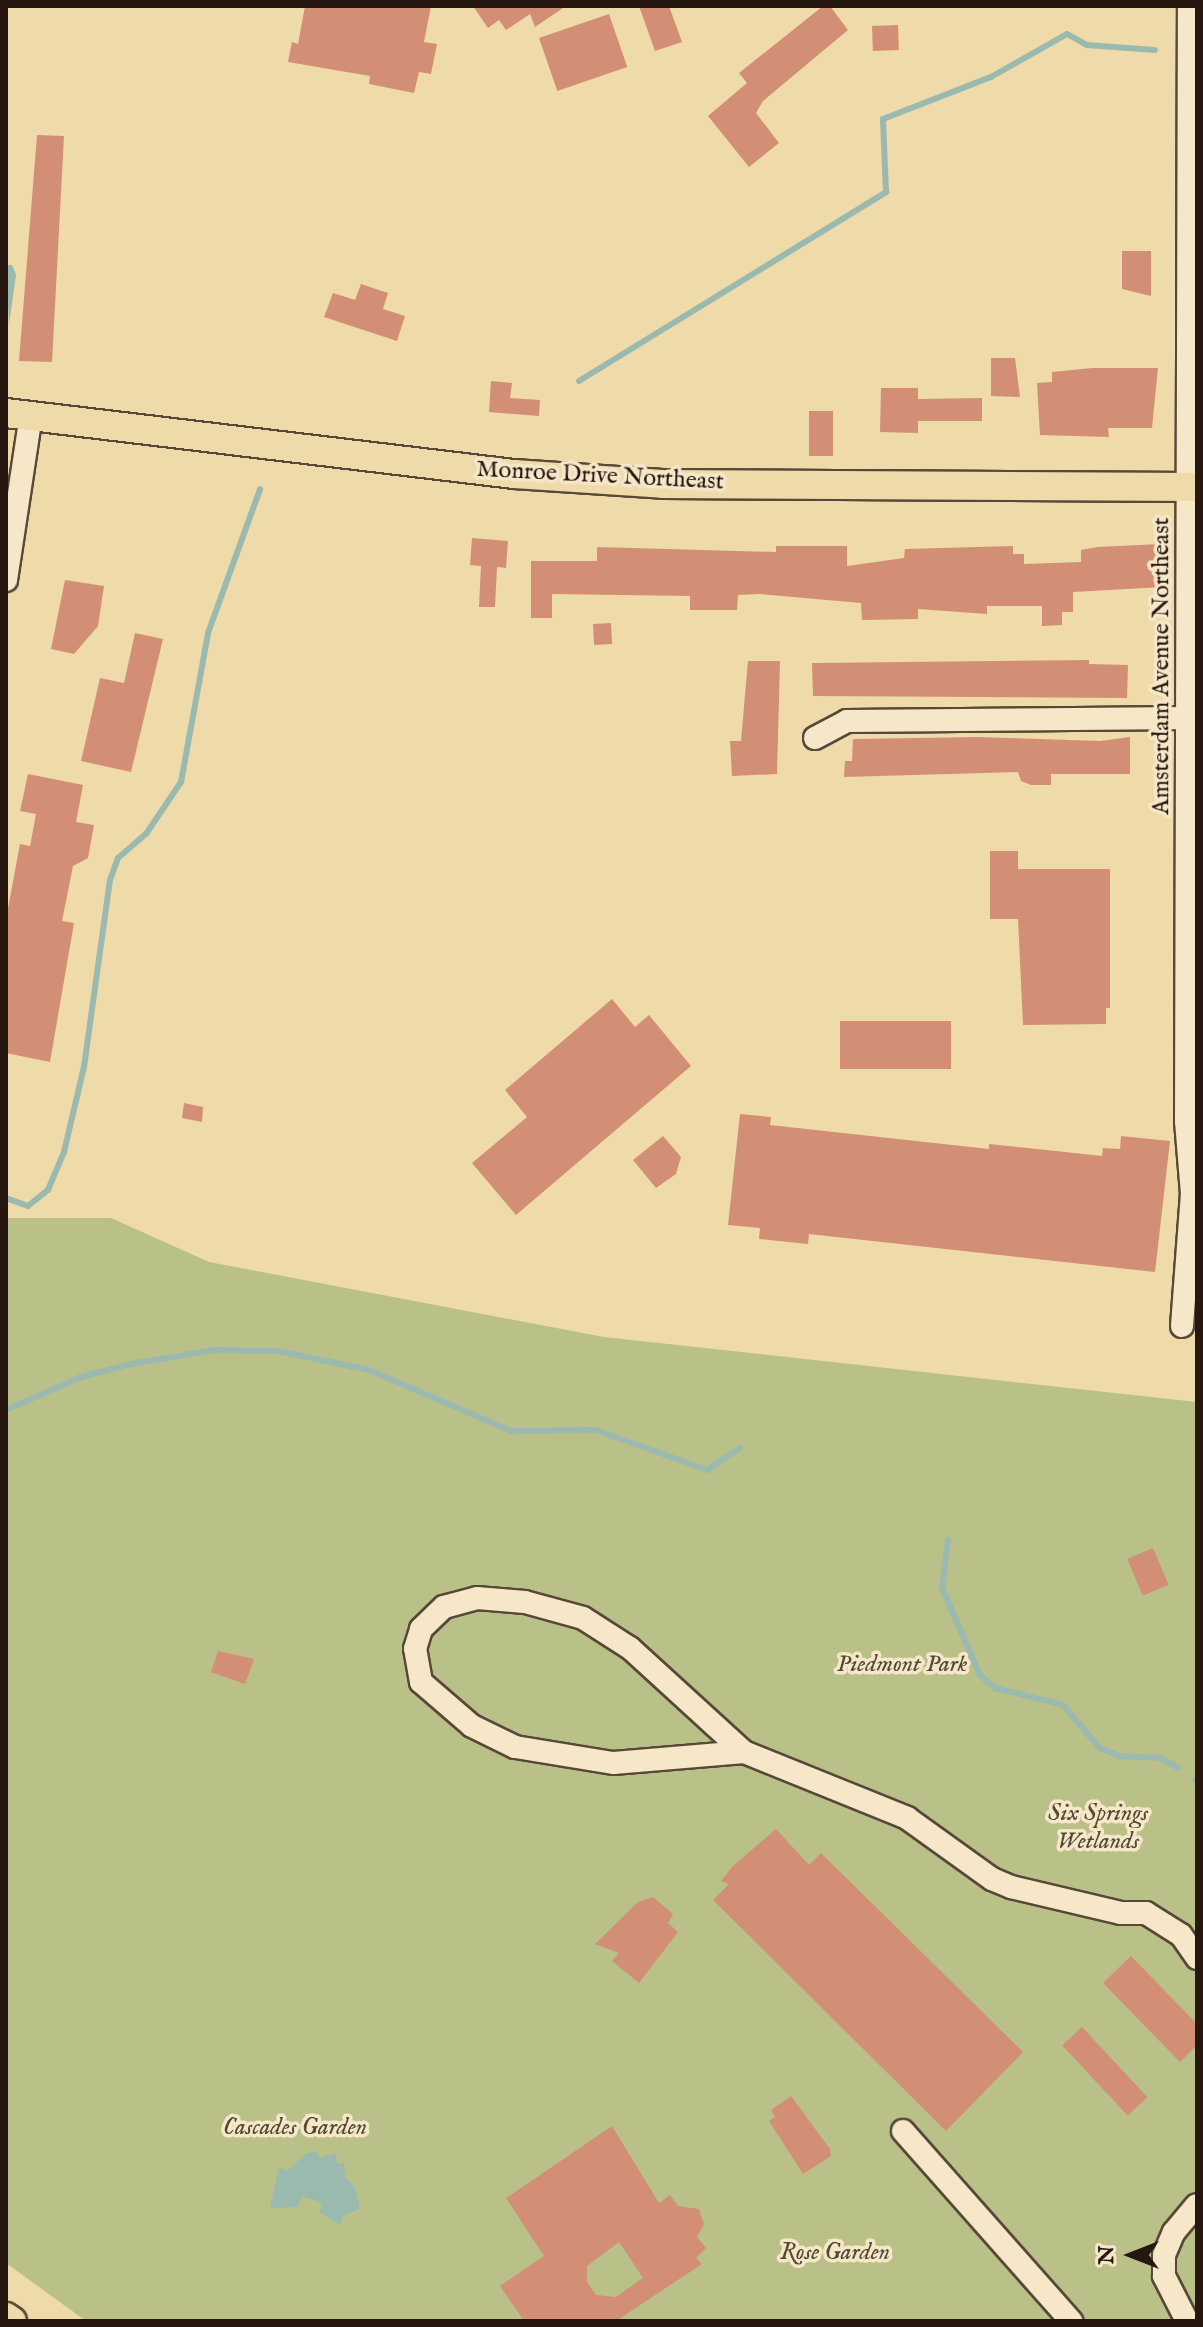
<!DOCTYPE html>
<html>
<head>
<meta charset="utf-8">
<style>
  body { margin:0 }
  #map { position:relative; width:1203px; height:2327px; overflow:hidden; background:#efdaaa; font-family:"IM FELL English",serif }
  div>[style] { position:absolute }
  .green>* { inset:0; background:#b9c088 }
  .water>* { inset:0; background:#9bbaaf }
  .stream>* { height:6px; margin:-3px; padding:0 3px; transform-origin:3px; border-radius:3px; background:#9bbaaf }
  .building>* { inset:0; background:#d38f75; transform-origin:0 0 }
  .roads { filter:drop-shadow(2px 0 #584837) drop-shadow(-2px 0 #584837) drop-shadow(0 2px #584837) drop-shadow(0 -2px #584837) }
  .minor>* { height:22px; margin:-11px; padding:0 11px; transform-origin:11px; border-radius:11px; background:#f5e7c8 }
  .major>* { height:28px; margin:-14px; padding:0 14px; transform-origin:14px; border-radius:14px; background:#efdaaa }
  span { translate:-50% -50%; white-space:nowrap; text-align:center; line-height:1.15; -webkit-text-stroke:7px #f5e7c8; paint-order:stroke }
  .street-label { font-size:24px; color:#261811 }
  .park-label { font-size:24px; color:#524a35; font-style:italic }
  .frame { position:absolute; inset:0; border:8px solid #261811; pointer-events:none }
  .north { position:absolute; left:1091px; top:2215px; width:80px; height:80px; -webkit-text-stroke:6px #f5e7c8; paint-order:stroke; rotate:270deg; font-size:22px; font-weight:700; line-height:32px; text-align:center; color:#261811 }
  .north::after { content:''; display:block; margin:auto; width:28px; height:36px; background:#261811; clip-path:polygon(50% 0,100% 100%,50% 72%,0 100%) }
</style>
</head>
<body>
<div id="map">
  <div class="green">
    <i style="clip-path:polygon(6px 1218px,111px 1218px,209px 1262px,604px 1337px,1197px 1402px,1197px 2321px,86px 2321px,6px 2263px)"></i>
  </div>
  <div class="water">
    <i style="clip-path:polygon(6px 265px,12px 265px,16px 275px,9px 325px)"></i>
    <i style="clip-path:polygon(317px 2151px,319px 2158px,336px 2153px,337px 2164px,344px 2163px,345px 2177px,355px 2187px,360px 2209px,343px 2216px,340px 2225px,319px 2212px,322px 2205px,315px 2200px,302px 2197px,298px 2207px,270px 2208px,279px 2167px,287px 2171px,305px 2154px)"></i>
  </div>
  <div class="stream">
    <i style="left:579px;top:381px;width:361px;rotate:-31.6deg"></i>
    <i style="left:886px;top:192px;width:73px;rotate:-92.4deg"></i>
    <i style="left:883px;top:119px;width:116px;rotate:-21.3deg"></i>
    <i style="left:991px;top:77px;width:87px;rotate:-29.5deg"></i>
    <i style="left:1067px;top:34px;width:23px;rotate:29deg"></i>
    <i style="left:1087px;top:45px;width:68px;rotate:4.2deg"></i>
    <i style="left:6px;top:1198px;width:23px;rotate:20deg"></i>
    <i style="left:28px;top:1206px;width:26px;rotate:-39deg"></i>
    <i style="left:48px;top:1190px;width:41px;rotate:-67.2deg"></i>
    <i style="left:64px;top:1152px;width:87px;rotate:-76.8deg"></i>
    <i style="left:84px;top:1067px;width:189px;rotate:-82.1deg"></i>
    <i style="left:110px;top:880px;width:23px;rotate:-70deg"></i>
    <i style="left:118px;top:858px;width:37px;rotate:-41deg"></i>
    <i style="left:146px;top:834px;width:63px;rotate:-56.1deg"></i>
    <i style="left:181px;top:782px;width:151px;rotate:-79.7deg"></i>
    <i style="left:208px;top:633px;width:153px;rotate:-70.1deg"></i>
    <i style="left:6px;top:1410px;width:82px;rotate:-23.7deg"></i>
    <i style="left:81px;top:1377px;width:52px;rotate:-14.6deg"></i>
    <i style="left:131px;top:1364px;width:85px;rotate:-9.5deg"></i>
    <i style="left:215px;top:1350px;width:63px;rotate:0.9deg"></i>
    <i style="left:278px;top:1351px;width:93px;rotate:11.8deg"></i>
    <i style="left:369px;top:1370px;width:155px;rotate:23.2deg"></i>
    <i style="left:511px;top:1431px;width:85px;rotate:-0.7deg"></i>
    <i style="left:596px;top:1430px;width:118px;rotate:19.8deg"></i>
    <i style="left:707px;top:1470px;width:40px;rotate:-34deg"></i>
    <i style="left:948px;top:1540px;width:48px;rotate:97.1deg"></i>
    <i style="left:942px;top:1588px;width:95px;rotate:66.4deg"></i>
    <i style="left:980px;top:1675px;width:20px;rotate:41deg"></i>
    <i style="left:995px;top:1688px;width:70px;rotate:14deg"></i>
    <i style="left:1063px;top:1705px;width:57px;rotate:49.3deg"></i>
    <i style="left:1100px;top:1748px;width:21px;rotate:23deg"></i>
    <i style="left:1119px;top:1756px;width:41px;rotate:2.8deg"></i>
    <i style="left:1160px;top:1758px;width:21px;rotate:28deg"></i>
    <i style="left:1195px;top:1780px;width:2px"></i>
  </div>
  <div class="building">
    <i style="clip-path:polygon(305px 6px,431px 6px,424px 42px,437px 44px,431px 74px,419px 72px,414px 93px,369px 84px,370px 76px,288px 62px,292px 42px,298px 44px)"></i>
    <i style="clip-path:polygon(473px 6px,566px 6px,535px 27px,530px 14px,506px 30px,499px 20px,488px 28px)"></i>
    <i style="clip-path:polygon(639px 6px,669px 6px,682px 42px,655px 51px)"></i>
    <i style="clip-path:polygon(823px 6px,830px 6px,848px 30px,763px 101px,756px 113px,779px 143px,749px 167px,708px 116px,747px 83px,739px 73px)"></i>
    <i style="left:609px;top:14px;width:56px;height:74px;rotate:71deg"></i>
    <i style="left:898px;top:25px;width:25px;height:26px;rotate:88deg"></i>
    <i style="clip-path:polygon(37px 135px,64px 136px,52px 362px,19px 361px)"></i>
    <i style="clip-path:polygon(1122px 251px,1151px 251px,1151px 296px,1122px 289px)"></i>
    <i style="clip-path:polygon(361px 284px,388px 293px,383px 309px,405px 316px,397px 341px,324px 317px,333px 293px,355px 300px)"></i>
    <i style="clip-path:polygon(991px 358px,1015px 358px,1020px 397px,991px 396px)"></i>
    <i style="clip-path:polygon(1092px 368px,1158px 368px,1152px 428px,1108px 428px,1109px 437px,1040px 435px,1037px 383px,1052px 382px,1052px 372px)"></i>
    <i style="clip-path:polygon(491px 381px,512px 383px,510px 398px,540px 400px,539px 416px,489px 412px)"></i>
    <i style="clip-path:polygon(881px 388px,918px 388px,918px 399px,982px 398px,982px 421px,918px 421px,918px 433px,880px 432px)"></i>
    <i style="left:809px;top:411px;width:24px;height:45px"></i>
    <i style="clip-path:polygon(472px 538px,508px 541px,506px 568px,497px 567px,495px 607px,479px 607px,481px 566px,470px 565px)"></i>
    <i style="clip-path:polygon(1162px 544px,1163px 587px,1073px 592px,1073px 612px,1062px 612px,1062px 625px,1042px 626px,1042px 606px,987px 606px,987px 614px,918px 609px,918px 619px,862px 620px,861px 603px,760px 594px,738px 595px,737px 610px,690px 610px,690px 596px,552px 594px,552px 618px,531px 618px,531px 561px,597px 561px,597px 547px,776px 552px,776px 546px,847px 546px,847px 566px,904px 558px,905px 549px,1013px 546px,1013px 554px,1024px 554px,1024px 564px,1081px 562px,1081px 550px,1097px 547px)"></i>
    <i style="clip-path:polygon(65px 580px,104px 586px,98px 626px,74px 654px,51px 649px)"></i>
    <i style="left:611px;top:623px;width:21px;height:18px;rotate:87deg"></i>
    <i style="clip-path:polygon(135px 633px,163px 639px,131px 772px,81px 761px,100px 678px,124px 683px)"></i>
    <i style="clip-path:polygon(1089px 660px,1089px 664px,1128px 665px,1127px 698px,813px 696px,812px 663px)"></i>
    <i style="clip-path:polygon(748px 661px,780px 661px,777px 774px,732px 776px,730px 741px,741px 741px)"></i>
    <i style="clip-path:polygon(978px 737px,1100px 741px,1130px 737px,1130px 774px,1051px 774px,1051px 785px,1031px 785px,1021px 781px,1018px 772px,844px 777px,845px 761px,852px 761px,853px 739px)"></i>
    <i style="clip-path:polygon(28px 774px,83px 785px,76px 822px,94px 825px,88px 858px,73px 866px,62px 921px,74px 923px,50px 1062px,6px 1053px,6px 919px,20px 844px,30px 846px,36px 814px,20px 811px)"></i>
    <i style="clip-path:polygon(990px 851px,1018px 851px,1018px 869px,1110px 869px,1110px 1008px,1106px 1008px,1106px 1024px,1023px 1025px,1018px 919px,990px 919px)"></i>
    <i style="clip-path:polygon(612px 999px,635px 1027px,649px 1015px,691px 1066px,516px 1215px,472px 1163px,527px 1117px,505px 1090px)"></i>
    <i style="left:840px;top:1021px;width:111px;height:48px"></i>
    <i style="clip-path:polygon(184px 1103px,203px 1107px,202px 1122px,182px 1118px)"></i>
    <i style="clip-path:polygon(740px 1114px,771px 1117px,770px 1125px,989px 1149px,989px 1144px,1102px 1156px,1103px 1148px,1120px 1149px,1121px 1136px,1170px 1141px,1155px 1272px,809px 1234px,808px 1244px,759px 1239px,760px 1228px,728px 1225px)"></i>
    <i style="clip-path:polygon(663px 1136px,681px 1157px,676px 1174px,656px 1188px,633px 1160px)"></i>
    <i style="left:1153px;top:1548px;width:40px;height:28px;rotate:67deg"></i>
    <i style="clip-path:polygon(218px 1651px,254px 1659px,245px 1684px,211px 1672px)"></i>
    <i style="clip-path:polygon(776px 1829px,809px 1865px,821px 1853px,1023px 2052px,946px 2131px,713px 1900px,729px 1884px,721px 1881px,733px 1866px)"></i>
    <i style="clip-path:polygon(653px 1897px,673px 1914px,668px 1923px,678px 1932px,639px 1983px,612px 1961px,619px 1953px,595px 1944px,638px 1902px)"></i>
    <i style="clip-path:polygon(1131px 1956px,1197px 2024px,1197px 2045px,1180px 2062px,1103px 1983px)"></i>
    <i style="left:1082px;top:2027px;width:96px;height:27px;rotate:47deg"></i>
    <i style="clip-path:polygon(791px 2096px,830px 2149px,831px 2156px,803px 2174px,769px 2121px,775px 2117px,771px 2110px)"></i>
    <i style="clip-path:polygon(evenodd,612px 2126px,659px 2203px,670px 2195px,678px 2206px,699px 2209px,704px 2224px,697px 2237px,706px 2248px,696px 2258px,702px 2264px,616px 2321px,524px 2321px,500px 2286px,544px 2256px,506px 2198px,612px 2126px,619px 2242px,643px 2278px,616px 2297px,596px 2295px,587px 2282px,587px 2266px,619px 2242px)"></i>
  </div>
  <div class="roads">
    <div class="minor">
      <i style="left:6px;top:580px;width:168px;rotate:-81.4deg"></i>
      <i style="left:815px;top:738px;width:36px;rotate:-28deg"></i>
      <i style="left:847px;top:721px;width:340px;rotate:-0.5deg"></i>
      <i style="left:1182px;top:1326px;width:132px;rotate:-85.7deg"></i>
      <i style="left:1192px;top:1194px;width:73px;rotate:-94.7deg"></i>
      <i style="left:1186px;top:1121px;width:1115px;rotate:-89.85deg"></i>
      <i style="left:744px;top:1752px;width:131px;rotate:175.2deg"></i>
      <i style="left:613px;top:1763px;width:99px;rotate:-170.7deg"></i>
      <i style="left:515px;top:1747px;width:48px;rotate:-154deg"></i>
      <i style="left:472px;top:1726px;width:67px;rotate:-139.2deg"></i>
      <i style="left:421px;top:1682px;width:34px;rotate:-100deg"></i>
      <i style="left:415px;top:1649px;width:21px;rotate:-73deg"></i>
      <i style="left:421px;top:1629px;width:32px;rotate:-44deg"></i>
      <i style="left:444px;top:1607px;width:34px;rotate:-15deg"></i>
      <i style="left:477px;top:1598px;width:48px;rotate:4.8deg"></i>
      <i style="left:525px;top:1602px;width:60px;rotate:15.4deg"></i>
      <i style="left:583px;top:1618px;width:56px;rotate:32.6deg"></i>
      <i style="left:630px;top:1648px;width:154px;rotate:42.4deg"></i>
      <i style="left:744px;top:1752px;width:176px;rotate:22deg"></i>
      <i style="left:907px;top:1818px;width:105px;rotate:35.7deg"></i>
      <i style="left:992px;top:1879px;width:21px;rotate:23deg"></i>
      <i style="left:1011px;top:1887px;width:113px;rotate:13.3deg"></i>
      <i style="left:1121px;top:1913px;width:25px"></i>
      <i style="left:1146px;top:1913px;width:41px;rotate:32.2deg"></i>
      <i style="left:1181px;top:1935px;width:28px;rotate:55deg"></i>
      <i style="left:903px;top:2131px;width:254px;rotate:48.5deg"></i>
      <i style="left:1187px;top:2321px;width:51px;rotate:-117.1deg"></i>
      <i style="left:1164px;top:2276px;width:21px;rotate:-90deg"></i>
      <i style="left:1164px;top:2255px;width:25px;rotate:-67deg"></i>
      <i style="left:1174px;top:2232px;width:35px;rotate:-50deg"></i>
    </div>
    <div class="major">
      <i style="left:6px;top:413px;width:512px;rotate:6.85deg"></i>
      <i style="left:514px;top:474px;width:149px;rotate:3.8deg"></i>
      <i style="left:663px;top:484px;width:534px;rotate:0.32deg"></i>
      <i style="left:6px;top:2317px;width:7px;rotate:34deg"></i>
    </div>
  </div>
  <div class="street-label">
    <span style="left:600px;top:476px;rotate:3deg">Monroe Drive Northeast</span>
    <span style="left:1162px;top:666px;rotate:-90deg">Amsterdam Avenue Northeast</span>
  </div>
  <div class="park-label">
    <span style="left:902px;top:1665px">Piedmont Park</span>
    <span style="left:1098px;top:1828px">Six Springs<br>Wetlands</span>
    <span style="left:295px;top:2128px">Cascades Garden</span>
    <span style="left:835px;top:2253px">Rose Garden</span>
  </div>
  <div class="frame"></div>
  <div class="north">N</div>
</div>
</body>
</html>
